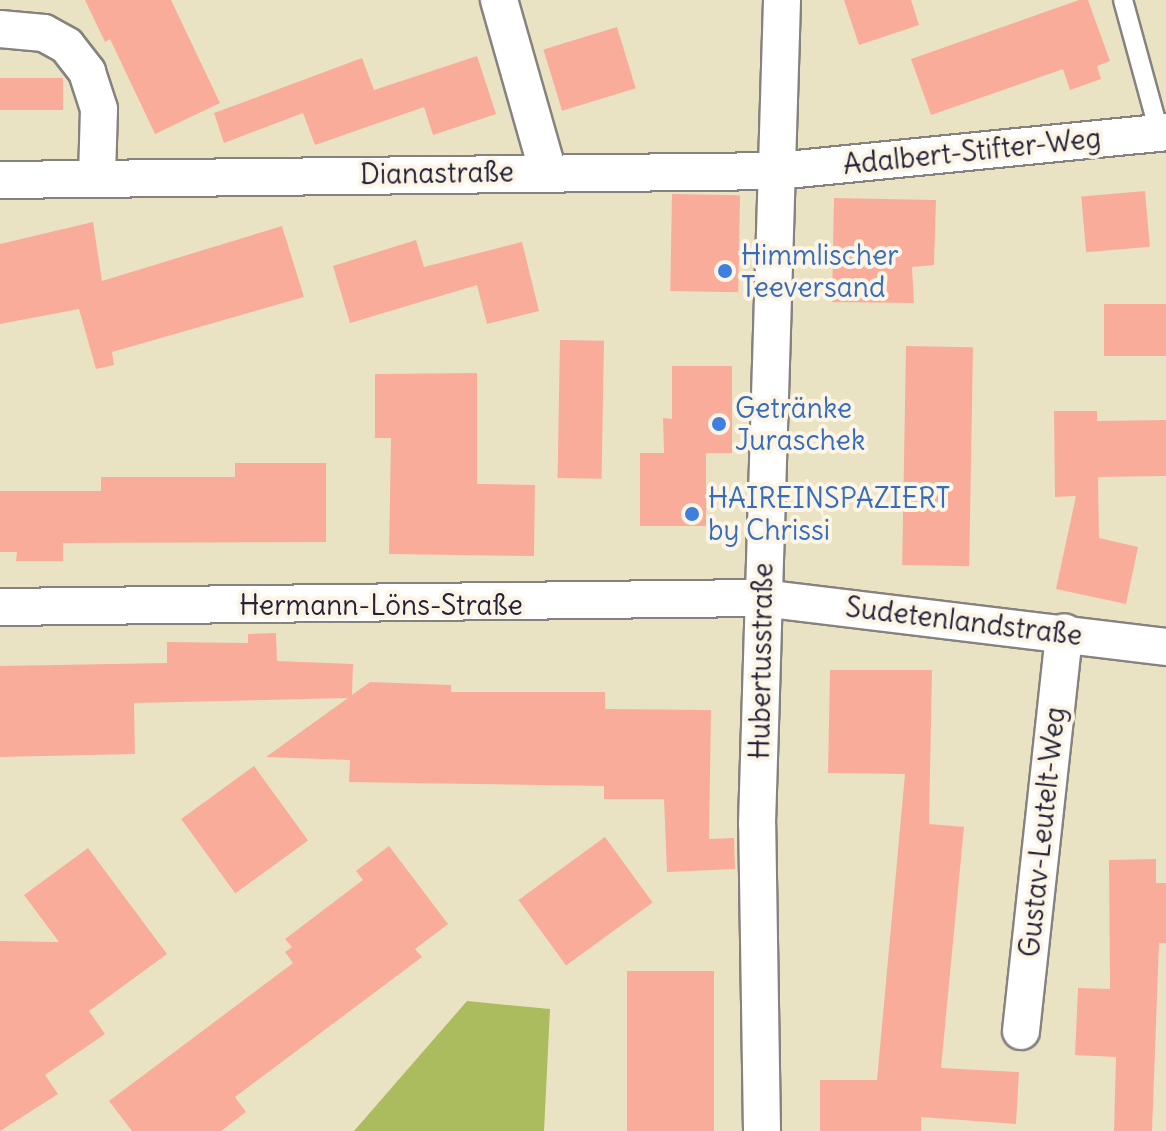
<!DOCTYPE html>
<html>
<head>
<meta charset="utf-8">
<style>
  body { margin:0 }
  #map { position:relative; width:1166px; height:1131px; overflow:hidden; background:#eae3c3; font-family:Delius,sans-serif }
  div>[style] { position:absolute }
  .green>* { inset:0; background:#abbc5f }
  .building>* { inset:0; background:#faac9b; transform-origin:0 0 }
  .roads { filter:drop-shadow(2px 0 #86827f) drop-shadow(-2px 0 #86827f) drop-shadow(0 2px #86827f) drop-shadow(0 -2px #86827f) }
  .lane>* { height:18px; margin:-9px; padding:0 9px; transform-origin:9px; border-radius:9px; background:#fff }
  .street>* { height:36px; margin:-18px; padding:0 18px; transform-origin:18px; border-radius:18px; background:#fff }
  .dots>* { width:22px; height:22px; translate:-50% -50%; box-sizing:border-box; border:4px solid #fcf5e5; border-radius:50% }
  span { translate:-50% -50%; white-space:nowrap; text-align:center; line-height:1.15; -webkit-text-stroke:8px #fcf5e5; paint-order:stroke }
  .street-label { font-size:28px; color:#22223b }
  .shop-label { font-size:28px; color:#366cbe }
  .left { translate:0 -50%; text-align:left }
</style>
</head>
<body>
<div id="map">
  <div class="green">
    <i style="clip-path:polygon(467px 1001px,550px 1009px,544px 1131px,354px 1131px)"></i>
  </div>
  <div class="building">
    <i style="clip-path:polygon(85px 0,171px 0,220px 103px,155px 134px,110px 39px,105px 42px)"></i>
    <i style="clip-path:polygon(844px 0,911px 0,919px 25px,859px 45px)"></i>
    <i style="clip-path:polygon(1079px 0,1088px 0,1110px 61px,1097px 66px,1101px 79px,1070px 90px,1063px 69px,931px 115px,911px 59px)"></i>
    <i style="left:617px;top:27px;width:64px;height:77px;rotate:73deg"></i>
    <i style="clip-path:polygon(477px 56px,496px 114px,433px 135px,424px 107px,315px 145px,303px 113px,224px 143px,214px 113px,362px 58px,374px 90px)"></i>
    <i style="left:0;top:78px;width:63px;height:32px"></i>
    <i style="left:1145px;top:191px;width:56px;height:64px;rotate:85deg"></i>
    <i style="left:672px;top:194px;width:68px;height:97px;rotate:1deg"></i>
    <i style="clip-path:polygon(834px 198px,936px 200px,934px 265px,912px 267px,914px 303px,832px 302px)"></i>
    <i style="clip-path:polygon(93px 222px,102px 281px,282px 226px,304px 297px,112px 352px,114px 365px,96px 369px,79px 309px,0 324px,0 244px)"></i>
    <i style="clip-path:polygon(416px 240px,424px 267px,522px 242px,539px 311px,487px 324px,477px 285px,350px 323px,333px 266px)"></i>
    <i style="left:1166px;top:304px;width:52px;height:62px;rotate:90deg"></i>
    <i style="left:560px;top:340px;width:44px;height:138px;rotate:1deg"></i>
    <i style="left:906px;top:346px;width:67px;height:219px;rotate:1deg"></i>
    <i style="clip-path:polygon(672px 366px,732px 366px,732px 453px,706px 453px,706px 526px,640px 526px,640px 453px,664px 453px,663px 418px,672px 419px)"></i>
    <i style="clip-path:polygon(477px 373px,477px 484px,535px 485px,534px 556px,389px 554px,391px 438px,375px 438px,375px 374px)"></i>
    <i style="clip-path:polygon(1054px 411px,1097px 411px,1097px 421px,1166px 420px,1166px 476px,1098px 477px,1099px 538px,1138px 547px,1126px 604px,1056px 589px,1076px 496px,1055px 497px)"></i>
    <i style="clip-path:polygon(235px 463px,326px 463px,326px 542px,63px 543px,63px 561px,16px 561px,17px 552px,0 552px,0 491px,101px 491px,101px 477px,235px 477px)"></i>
    <i style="clip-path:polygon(276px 633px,277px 661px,353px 664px,352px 695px,370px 682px,451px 685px,451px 692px,605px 692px,605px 709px,711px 710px,709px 839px,734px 838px,735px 869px,667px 872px,664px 799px,604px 799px,604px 786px,349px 782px,350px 760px,266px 757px,348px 698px,134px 703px,135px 754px,0 757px,0 666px,167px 663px,167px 642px,248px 643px,248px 634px)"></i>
    <i style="clip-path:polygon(830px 670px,932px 670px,929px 824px,964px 827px,941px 1068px,1019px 1072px,1016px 1124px,921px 1117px,921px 1131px,820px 1131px,820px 1080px,877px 1080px,905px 774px,828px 773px)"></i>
    <i style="left:254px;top:766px;width:92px;height:90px;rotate:54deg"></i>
    <i style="left:605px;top:837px;width:81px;height:107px;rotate:54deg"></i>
    <i style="clip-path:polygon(389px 846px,448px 924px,415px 949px,422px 957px,235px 1097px,246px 1112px,221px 1131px,132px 1131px,109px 1101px,293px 963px,285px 952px,292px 947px,285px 939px,363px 880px,356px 871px)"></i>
    <i style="clip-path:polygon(88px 848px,167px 954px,89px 1011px,105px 1034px,45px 1075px,58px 1094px,0 1131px,0 941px,59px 942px,24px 895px)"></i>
    <i style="clip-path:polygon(1156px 859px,1156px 883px,1166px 883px,1166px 943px,1159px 943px,1152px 1131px,1114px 1131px,1116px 1057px,1075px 1055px,1078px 988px,1110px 989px,1109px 860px)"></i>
    <i style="left:627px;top:971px;width:87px;height:160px"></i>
  </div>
  <div class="roads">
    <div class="lane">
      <i style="left:1123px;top:0;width:137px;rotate:74.7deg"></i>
    </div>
    <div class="street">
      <i style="left:499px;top:0;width:179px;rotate:74.1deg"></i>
      <i style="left:0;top:29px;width:44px;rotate:5.2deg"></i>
      <i style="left:44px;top:33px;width:26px;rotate:29deg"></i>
      <i style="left:67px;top:46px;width:33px;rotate:52deg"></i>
      <i style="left:87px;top:72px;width:39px;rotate:72deg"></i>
      <i style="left:99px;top:109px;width:69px;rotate:91.7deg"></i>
      <i style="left:0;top:180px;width:777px;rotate:-0.66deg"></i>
      <i style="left:777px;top:171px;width:391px;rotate:-5.7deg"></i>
      <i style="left:0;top:607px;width:762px;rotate:-0.68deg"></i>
      <i style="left:762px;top:598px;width:407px;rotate:6.9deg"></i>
      <i style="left:1021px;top:1031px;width:401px;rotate:-83.8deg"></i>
      <i style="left:762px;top:1131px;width:307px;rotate:-90.9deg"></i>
      <i style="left:757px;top:824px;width:824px;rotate:-88.26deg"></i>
    </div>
  </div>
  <div class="dots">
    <i style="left:725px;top:271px;background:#3f7fe0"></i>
    <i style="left:719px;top:424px;background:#3f7fe0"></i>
    <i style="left:692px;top:514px;background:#3f7fe0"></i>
  </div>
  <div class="street-label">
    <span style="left:972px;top:151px;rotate:-6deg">Adalbert-Stifter-Weg</span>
    <span style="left:437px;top:173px;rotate:-1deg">Dianastraße</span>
    <span style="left:381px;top:605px">Hermann-Löns-Straße</span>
    <span style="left:964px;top:621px;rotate:7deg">Sudetenlandstraße</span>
    <span style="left:761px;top:661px;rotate:-89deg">Hubertusstraße</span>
    <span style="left:1042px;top:832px;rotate:-84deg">Gustav-Leutelt-Weg</span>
  </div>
  <div class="shop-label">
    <span class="left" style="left:741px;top:271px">Himmlischer<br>Teeversand</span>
    <span class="left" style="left:735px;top:424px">Getränke<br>Juraschek</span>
    <span class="left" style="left:708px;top:514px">HAIREINSPAZIERT<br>by Chrissi</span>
  </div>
</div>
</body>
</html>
